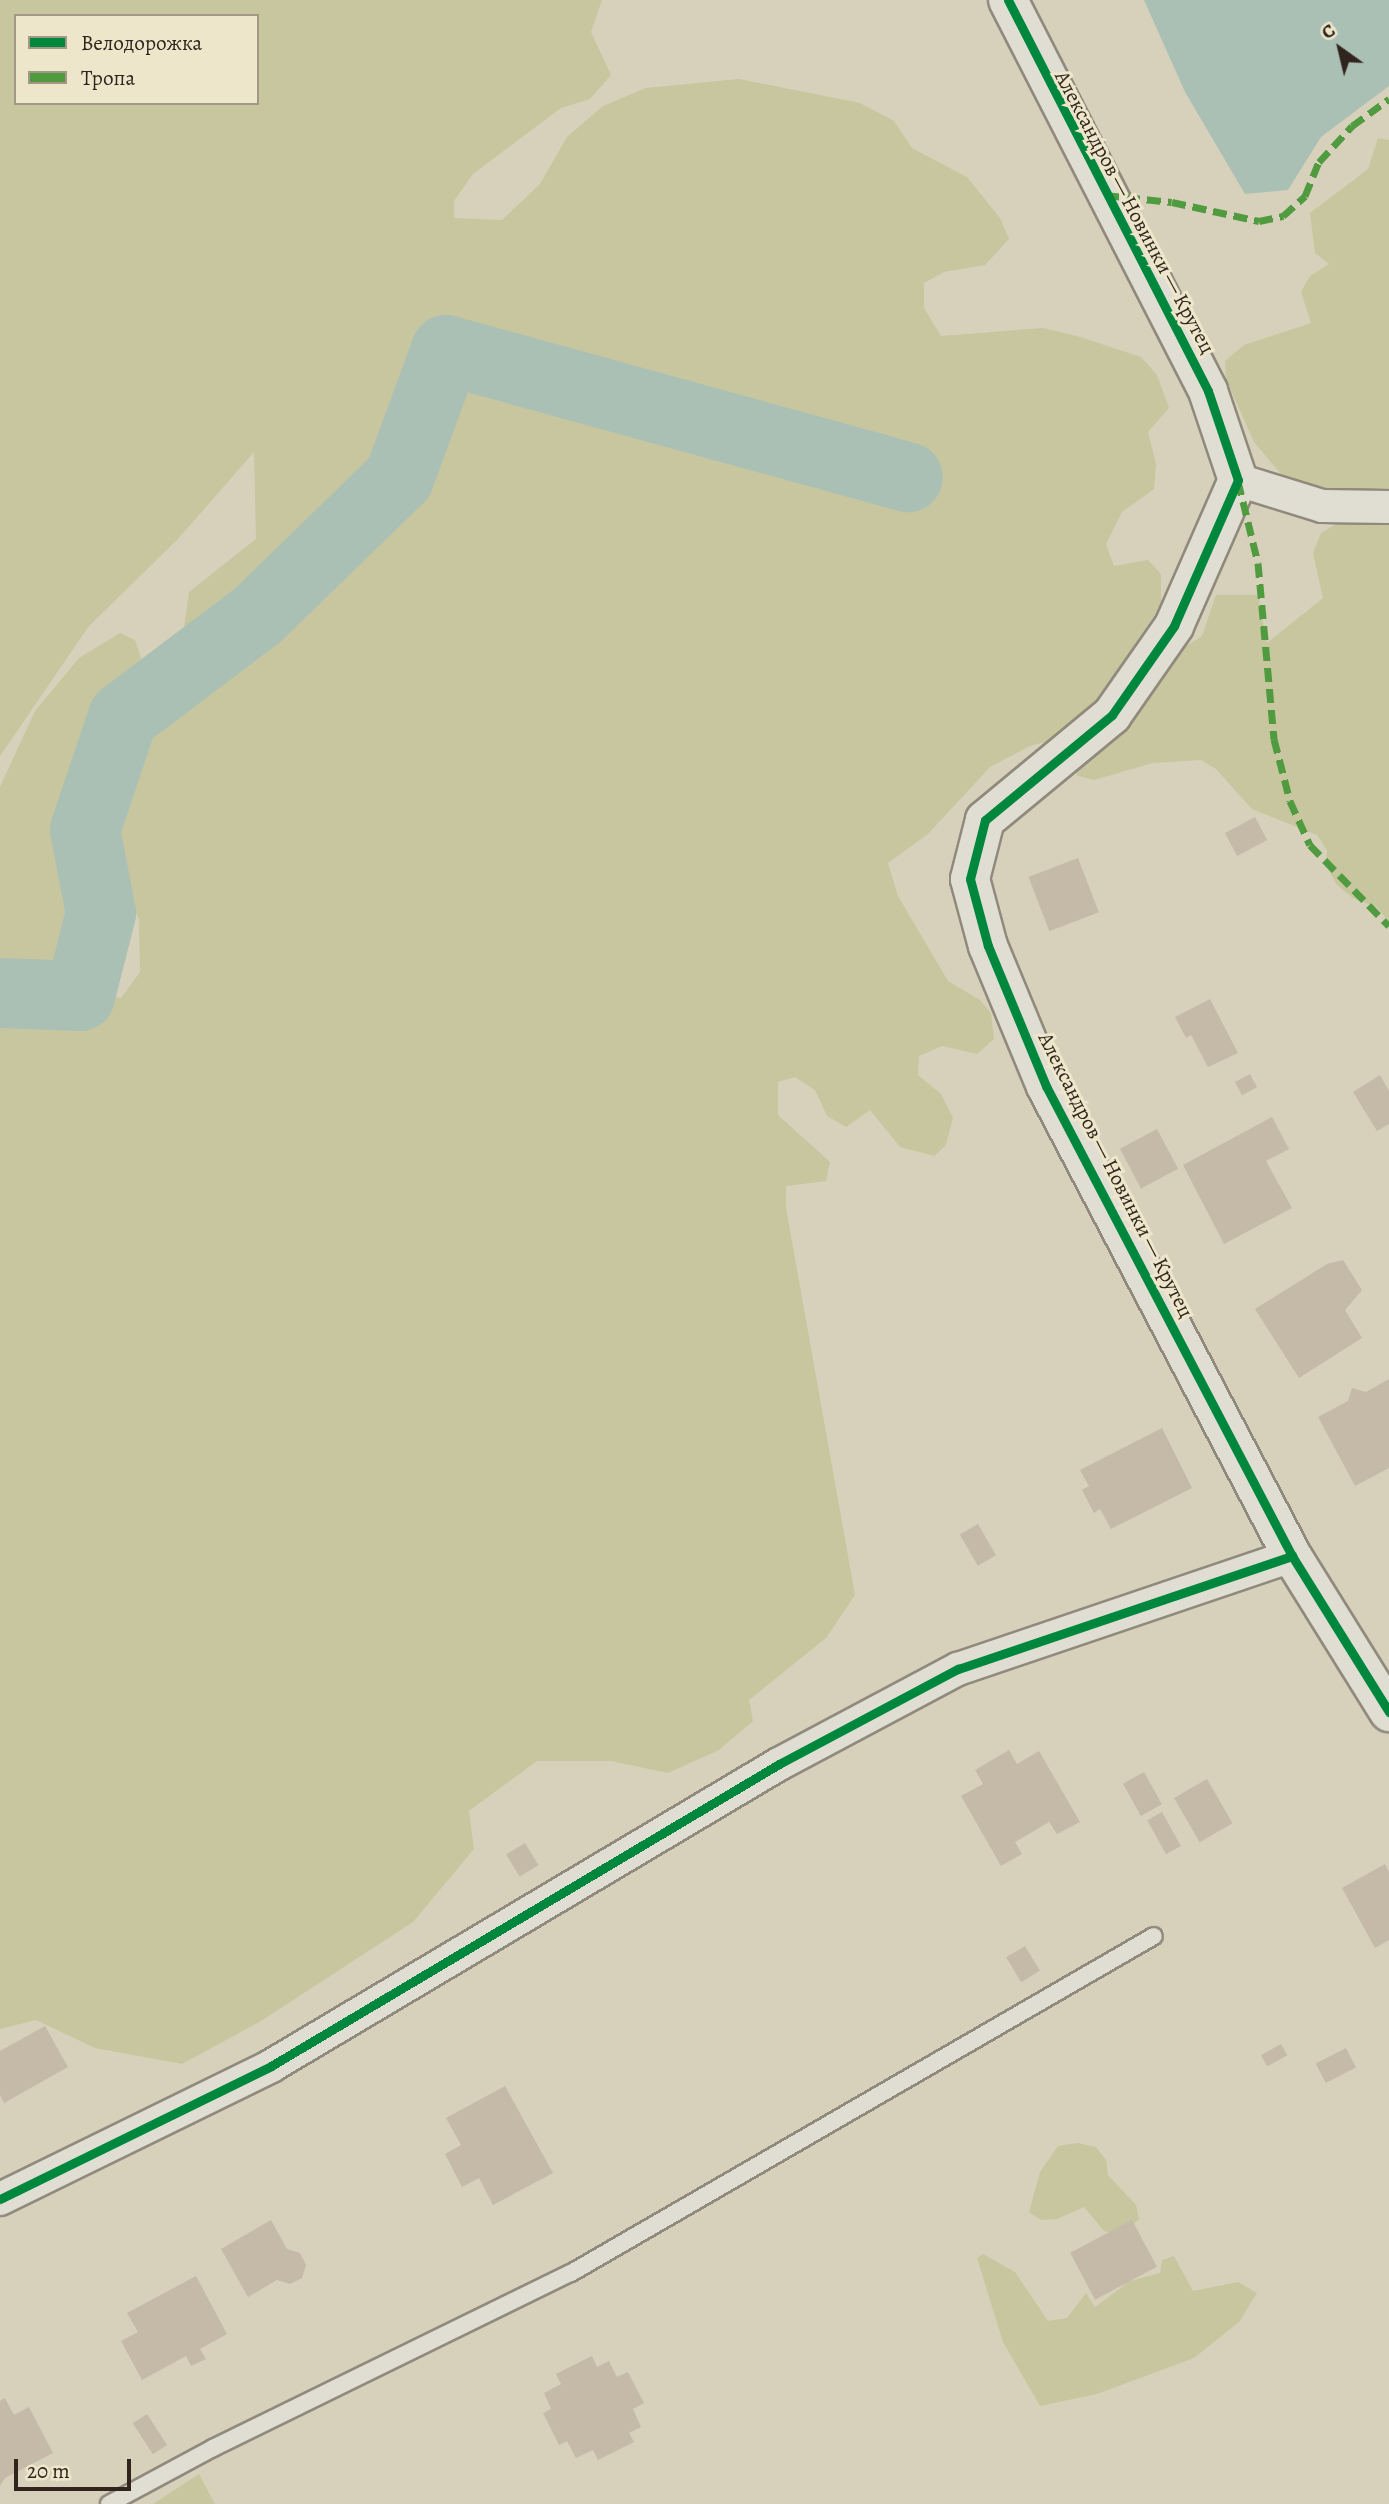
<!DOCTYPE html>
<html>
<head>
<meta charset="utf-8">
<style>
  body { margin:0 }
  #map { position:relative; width:1389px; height:2504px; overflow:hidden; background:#d7d1bb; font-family:Alegreya,serif }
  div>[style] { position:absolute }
  .green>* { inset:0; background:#c7c69e }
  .water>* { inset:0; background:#aac0b4 }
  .river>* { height:70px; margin:-35px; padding:0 35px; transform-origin:35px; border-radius:35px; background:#aac0b4 }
  .building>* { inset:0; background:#c5b9a8; transform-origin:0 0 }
  .roads { filter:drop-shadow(2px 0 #908a7d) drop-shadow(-2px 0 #908a7d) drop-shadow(0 2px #908a7d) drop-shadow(0 -2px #908a7d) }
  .lane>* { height:16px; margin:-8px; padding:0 8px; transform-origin:8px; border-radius:8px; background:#e0ded2 }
  .street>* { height:32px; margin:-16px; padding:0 16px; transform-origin:16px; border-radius:16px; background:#e0ded2 }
  .secondary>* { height:38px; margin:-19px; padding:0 19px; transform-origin:19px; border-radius:19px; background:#e0ded2 }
  .quiet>* { height:7px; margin-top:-3.5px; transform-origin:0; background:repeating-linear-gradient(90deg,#509b3f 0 14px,transparent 0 21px) }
  .cycleway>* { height:9px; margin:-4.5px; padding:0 4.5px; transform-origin:4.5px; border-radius:4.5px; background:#00873e }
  span { translate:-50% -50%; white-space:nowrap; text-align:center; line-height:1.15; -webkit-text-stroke:6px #ede6cb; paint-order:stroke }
  .street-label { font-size:21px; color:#31241d }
  .legend { position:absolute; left:14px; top:14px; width:245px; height:91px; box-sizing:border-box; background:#ede6cb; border:2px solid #a29885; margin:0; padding:9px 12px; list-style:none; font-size:21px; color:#31241d }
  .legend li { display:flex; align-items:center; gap:14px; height:35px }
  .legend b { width:35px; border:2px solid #a29885 }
  .north { position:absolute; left:1305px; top:14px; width:70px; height:70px; -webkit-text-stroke:5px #ede6cb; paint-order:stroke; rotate:326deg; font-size:19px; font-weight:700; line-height:28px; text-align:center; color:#31241d }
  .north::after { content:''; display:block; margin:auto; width:24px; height:32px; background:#31241d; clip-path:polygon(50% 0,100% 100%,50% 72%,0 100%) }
  .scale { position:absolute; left:14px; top:2459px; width:117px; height:32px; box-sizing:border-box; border:4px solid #31241d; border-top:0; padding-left:9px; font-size:21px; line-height:24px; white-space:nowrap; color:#31241d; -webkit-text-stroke:5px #ede6cb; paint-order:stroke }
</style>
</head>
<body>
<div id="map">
  <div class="green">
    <i style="clip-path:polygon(evenodd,0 0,602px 0,591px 32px,611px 75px,590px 99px,561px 108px,473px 174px,454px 201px,454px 218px,502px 220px,540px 184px,567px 137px,603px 106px,646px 88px,739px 79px,860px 103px,894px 121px,912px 148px,967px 177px,1000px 218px,1009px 239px,985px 265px,944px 272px,924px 283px,924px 308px,941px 336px,1043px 328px,1077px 336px,1141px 357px,1157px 375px,1169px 408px,1148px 432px,1156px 464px,1154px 489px,1122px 512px,1106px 544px,1114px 566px,1148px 560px,1161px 574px,1161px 605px,1074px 734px,1030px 746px,990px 767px,928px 834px,888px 863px,898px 896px,948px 981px,980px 1000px,991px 1013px,994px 1039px,977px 1054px,942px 1046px,919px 1056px,918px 1075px,941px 1094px,953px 1118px,946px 1145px,934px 1156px,900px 1147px,870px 1110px,846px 1127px,827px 1116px,815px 1090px,795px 1077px,778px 1082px,778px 1115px,830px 1162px,826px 1181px,786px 1186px,786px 1208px,855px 1595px,826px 1638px,749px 1700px,753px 1721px,719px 1750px,668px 1773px,611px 1761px,537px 1761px,469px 1811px,474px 1849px,413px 1922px,261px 2021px,182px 2064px,95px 2048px,36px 2020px,0 2029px,0 787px,35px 711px,79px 658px,120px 633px,135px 640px,146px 673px,182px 642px,189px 592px,256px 539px,254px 452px,178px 539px,89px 626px,0 756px,0 0,16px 16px,257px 16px,257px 103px,16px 103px,16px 16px,0 0,114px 861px,139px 920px,140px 972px,121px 998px,69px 993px,116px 980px,126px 959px,114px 861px)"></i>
    <i style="clip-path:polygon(1378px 138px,1389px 140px,1389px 922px,1377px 907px,1354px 899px,1337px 885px,1326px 866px,1327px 850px,1317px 835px,1252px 809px,1216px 769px,1201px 760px,1153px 763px,1094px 780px,1078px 776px,1070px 761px,1161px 662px,1202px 636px,1216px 595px,1258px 595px,1267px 643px,1323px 598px,1313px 553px,1321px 533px,1364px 508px,1295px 491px,1254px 442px,1226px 379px,1225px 361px,1244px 345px,1311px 323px,1301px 292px,1310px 276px,1329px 264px,1315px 253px,1310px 213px,1368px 169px)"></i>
    <i style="clip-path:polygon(1078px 2143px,1096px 2147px,1106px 2160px,1108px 2175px,1136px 2205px,1139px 2219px,1123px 2235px,1104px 2231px,1084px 2207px,1057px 2219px,1041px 2220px,1029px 2212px,1040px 2172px,1058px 2146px)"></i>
    <i style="clip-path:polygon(983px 2254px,1015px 2272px,1048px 2321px,1067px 2318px,1086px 2293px,1095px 2307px,1130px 2281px,1160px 2273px,1162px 2260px,1174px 2256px,1193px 2291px,1238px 2282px,1257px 2293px,1239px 2322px,1194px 2358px,1097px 2394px,1040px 2406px,1003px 2342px,977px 2258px)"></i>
    <i style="clip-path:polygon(199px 2474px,215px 2504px,153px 2504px)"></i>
  </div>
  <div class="water">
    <i style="clip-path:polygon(1144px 0,1389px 0,1389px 86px,1321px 137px,1288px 190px,1245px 194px,1185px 92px)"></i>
  </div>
  <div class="river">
    <i style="left:0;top:993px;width:80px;rotate:2.1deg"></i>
    <i style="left:80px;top:996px;width:86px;rotate:-75.8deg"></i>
    <i style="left:101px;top:913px;width:85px;rotate:-100.9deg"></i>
    <i style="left:85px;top:830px;width:119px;rotate:-71.4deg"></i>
    <i style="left:123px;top:717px;width:169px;rotate:-37.1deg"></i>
    <i style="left:258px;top:615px;width:197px;rotate:-44.2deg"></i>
    <i style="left:399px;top:478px;width:136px;rotate:-69.8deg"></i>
    <i style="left:446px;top:350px;width:479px;rotate:15.4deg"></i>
  </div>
  <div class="building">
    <i style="left:1255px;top:817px;width:26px;height:34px;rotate:62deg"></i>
    <i style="left:1078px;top:858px;width:58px;height:53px;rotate:69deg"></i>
    <i style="clip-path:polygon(1210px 999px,1238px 1053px,1208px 1067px,1191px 1035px,1186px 1038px,1175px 1017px)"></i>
    <i style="left:1250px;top:1074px;width:15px;height:17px;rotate:62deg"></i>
    <i style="clip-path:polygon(1380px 1075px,1389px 1091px,1389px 1124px,1377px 1131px,1353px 1092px)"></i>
    <i style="clip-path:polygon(1272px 1117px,1289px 1149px,1266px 1161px,1292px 1208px,1224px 1244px,1183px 1165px)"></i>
    <i style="left:1157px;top:1129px;width:45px;height:42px;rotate:62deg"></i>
    <i style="clip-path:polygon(1343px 1260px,1362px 1290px,1345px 1310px,1362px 1338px,1299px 1378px,1255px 1309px,1327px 1264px)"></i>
    <i style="clip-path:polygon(1389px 1379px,1389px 1468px,1355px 1486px,1318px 1417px,1348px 1401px,1352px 1388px,1366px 1392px)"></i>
    <i style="clip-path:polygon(1162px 1428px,1192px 1488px,1111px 1529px,1100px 1509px,1094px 1513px,1082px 1490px,1089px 1486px,1080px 1470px)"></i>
    <i style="left:978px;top:1524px;width:36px;height:21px;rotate:60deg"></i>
    <i style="clip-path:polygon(1009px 1750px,1017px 1764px,1039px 1751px,1080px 1822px,1057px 1834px,1049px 1822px,1015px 1842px,1022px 1854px,1001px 1866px,961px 1796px,983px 1784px,975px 1770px)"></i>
    <i style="left:1144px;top:1772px;width:37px;height:24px;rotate:61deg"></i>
    <i style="left:1207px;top:1779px;width:51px;height:38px;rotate:60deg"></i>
    <i style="left:1162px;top:1812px;width:39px;height:17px;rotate:61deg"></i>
    <i style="left:525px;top:1843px;width:26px;height:22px;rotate:59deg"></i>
    <i style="clip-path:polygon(1385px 1864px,1389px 1872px,1389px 1940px,1375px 1948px,1342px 1888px)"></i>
    <i style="left:1025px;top:1946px;width:29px;height:22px;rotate:59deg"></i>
    <i style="clip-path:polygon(45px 2026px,68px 2067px,4px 2103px,0 2095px,0 2051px)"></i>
    <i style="left:1281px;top:2044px;width:13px;height:23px;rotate:61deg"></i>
    <i style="left:1346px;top:2048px;width:22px;height:34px;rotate:63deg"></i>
    <i style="clip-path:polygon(505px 2086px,553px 2173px,493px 2205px,479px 2178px,462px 2187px,445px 2154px,461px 2145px,446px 2118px)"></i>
    <i style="clip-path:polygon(271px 2220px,287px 2249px,300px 2253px,306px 2265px,302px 2278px,290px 2284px,277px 2280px,248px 2297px,221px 2249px)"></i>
    <i style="left:1132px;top:2220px;width:53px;height:70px;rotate:62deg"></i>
    <i style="clip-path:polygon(196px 2276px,227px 2334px,200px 2349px,206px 2359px,191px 2366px,186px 2356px,142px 2380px,121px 2341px,138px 2332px,127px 2313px)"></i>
    <i style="clip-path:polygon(592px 2356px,597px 2367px,609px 2361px,617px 2377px,628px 2372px,644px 2403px,633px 2409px,641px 2427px,629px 2433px,634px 2442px,598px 2460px,593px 2450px,576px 2458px,567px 2441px,559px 2445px,543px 2413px,551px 2409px,544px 2393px,561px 2384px,556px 2374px)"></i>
    <i style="clip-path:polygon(5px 2398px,14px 2415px,29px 2407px,53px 2453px,5px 2478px,0 2486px,0 2401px)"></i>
    <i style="left:147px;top:2414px;width:37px;height:17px;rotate:57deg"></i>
  </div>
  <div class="roads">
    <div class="lane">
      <i style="left:109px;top:2504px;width:118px;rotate:-28.3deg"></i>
      <i style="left:213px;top:2448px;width:398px;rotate:-26.1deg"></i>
      <i style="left:571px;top:2273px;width:673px;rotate:-30.03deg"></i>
    </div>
    <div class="street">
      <i style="left:1238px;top:480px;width:88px;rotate:17.2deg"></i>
      <i style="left:1322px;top:506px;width:67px;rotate:0.9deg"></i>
      <i style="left:0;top:2199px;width:302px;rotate:-26.1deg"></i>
      <i style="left:271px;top:2066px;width:591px;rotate:-30.73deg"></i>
      <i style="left:779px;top:1764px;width:203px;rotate:-28deg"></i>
      <i style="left:958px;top:1669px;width:353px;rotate:-18.7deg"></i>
    </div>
    <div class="secondary">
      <i style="left:1008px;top:0;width:439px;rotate:62.9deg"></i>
      <i style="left:1208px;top:391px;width:94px;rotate:71.4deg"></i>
      <i style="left:1238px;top:480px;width:159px;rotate:113.7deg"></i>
      <i style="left:1174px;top:626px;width:108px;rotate:124.9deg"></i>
      <i style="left:1112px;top:715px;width:165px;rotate:140.4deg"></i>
      <i style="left:985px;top:820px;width:61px;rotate:104.3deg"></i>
      <i style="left:970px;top:879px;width:69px;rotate:75deg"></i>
      <i style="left:988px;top:946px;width:152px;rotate:67.5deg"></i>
      <i style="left:1046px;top:1086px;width:530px;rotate:62.37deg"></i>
      <i style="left:1292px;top:1556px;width:184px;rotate:58.1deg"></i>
    </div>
  </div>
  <div class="quiet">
    <i style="left:1105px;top:195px;width:67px;rotate:6deg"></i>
    <i style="left:1172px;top:202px;width:89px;rotate:12.3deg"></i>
    <i style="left:1259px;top:221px;width:25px;rotate:-12deg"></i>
    <i style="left:1283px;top:216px;width:30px;rotate:-42deg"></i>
    <i style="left:1305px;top:196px;width:37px;rotate:-68deg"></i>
    <i style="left:1319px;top:162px;width:49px;rotate:-47.5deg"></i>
    <i style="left:1352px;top:126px;width:46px;rotate:-36.1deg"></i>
    <i style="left:1238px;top:481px;width:84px;rotate:76.3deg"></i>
    <i style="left:1258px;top:563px;width:177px;rotate:84.8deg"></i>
    <i style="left:1274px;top:739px;width:64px;rotate:75.5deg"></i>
    <i style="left:1290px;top:801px;width:48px;rotate:65.6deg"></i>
    <i style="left:1310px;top:845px;width:113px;rotate:45.7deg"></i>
  </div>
  <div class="cycleway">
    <i style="left:1008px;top:0;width:439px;rotate:62.9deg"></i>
    <i style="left:1208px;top:391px;width:94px;rotate:71.4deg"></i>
    <i style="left:1238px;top:480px;width:159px;rotate:113.7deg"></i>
    <i style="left:1174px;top:626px;width:108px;rotate:124.9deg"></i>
    <i style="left:1112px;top:715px;width:165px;rotate:140.4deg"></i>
    <i style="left:985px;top:820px;width:61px;rotate:104.3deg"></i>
    <i style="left:970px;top:879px;width:69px;rotate:75deg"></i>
    <i style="left:988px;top:946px;width:152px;rotate:67.5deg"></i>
    <i style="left:1046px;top:1086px;width:530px;rotate:62.37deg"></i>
    <i style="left:1292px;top:1556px;width:184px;rotate:58.1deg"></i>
    <i style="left:0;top:2199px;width:302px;rotate:-26.1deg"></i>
    <i style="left:271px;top:2066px;width:591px;rotate:-30.73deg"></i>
    <i style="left:779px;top:1764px;width:203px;rotate:-28deg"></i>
    <i style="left:958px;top:1669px;width:353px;rotate:-18.7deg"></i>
  </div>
  <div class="street-label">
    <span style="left:1135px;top:212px;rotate:62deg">Александров — Новинки — Крутец</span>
    <span style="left:1116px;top:1175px;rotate:63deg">Александров — Новинки — Крутец</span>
  </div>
  <ul class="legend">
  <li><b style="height:9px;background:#00873e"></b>Велодорожка</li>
  <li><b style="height:9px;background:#509b3f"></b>Тропа</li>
  </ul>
  <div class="north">С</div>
  <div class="scale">20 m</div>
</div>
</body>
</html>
